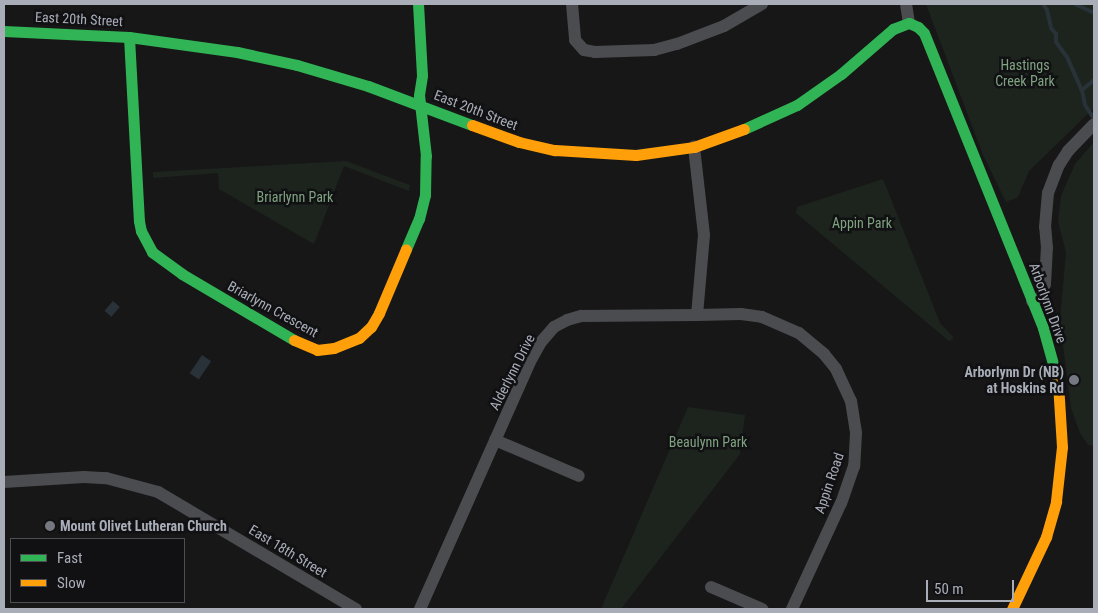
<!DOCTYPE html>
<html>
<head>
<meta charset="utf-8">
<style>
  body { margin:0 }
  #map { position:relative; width:1098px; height:613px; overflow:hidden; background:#171717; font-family:"Roboto Condensed",sans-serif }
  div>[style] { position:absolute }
  .green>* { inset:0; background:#1d241e }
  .water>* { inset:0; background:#2a3239; transform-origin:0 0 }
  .stream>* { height:4px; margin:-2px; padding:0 2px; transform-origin:2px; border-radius:2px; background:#2a3239 }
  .street>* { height:12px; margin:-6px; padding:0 6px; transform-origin:6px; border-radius:6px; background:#4b4c50 }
  .fast>* { height:11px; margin:-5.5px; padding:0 5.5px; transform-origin:5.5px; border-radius:5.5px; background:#30b455 }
  .slow>* { height:11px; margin:-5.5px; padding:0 5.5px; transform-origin:5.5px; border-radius:5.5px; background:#ff9f0a }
  .dots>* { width:14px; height:14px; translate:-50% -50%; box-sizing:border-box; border:2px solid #111113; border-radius:50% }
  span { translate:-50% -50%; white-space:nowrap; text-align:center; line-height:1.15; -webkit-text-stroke:5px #111113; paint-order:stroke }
  .street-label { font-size:14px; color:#a8adb8 }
  .park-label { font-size:14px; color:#7fa381 }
  .poi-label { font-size:14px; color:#a8adb8; font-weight:700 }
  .right { translate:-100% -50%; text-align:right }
  .left { translate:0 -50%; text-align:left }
  .frame { position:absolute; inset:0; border:5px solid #a8adb8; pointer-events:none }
  .legend { position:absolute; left:10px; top:538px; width:175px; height:65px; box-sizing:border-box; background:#111113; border:1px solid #4d4f55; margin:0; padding:6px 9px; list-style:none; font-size:15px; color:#a8adb8 }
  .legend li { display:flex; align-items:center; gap:10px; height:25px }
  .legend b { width:25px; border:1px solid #4d4f55 }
  .scale { position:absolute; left:926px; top:580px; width:88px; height:22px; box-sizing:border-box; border:2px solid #a8adb8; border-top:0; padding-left:6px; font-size:15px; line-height:18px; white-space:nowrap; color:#a8adb8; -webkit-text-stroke:4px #111113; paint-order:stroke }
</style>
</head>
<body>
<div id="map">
  <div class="green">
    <i style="clip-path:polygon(926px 4px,1094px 4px,1094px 108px,1029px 171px,1018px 197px,1006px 202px,983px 155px)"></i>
    <i style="clip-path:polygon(1094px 142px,1094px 446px,1088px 445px,1080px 433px,1071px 408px,1060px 321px,1066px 252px,1058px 222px,1061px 196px,1075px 164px)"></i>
    <i style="clip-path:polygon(346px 161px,410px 185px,409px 191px,344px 166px,314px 244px,219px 189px,218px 173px,153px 178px,153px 172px)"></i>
    <i style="clip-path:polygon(883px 179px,940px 323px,954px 338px,949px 341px,796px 213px,797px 207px)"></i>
    <i style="clip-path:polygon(688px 407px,745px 415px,740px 454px,621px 609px,601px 609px)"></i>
  </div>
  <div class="water">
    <i style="left:113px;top:301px;width:9px;height:13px;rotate:41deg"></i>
    <i style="left:202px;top:355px;width:11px;height:22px;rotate:34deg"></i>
  </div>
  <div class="stream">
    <i style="left:1043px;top:4px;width:7px;rotate:56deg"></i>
    <i style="left:1047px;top:10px;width:18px;rotate:77deg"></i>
    <i style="left:1051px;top:28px;width:8px;rotate:50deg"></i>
    <i style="left:1056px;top:34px;width:8px;rotate:90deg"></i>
    <i style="left:1056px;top:42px;width:19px;rotate:54deg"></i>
    <i style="left:1067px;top:57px;width:36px;rotate:66deg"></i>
    <i style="left:1082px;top:90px;width:15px;rotate:79deg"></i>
    <i style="left:1085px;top:105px;width:17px;rotate:57deg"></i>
    <i style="left:1075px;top:4px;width:21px;rotate:25deg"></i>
    <i style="left:1082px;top:90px;width:16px;rotate:-40deg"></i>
  </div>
  <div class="street">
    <i style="left:572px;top:4px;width:36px;rotate:85deg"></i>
    <i style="left:575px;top:40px;width:13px;rotate:48deg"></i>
    <i style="left:584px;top:50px;width:11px;rotate:10deg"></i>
    <i style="left:595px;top:52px;width:59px;rotate:-1.9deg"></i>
    <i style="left:654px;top:50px;width:24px;rotate:-15deg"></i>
    <i style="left:677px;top:44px;width:50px;rotate:-21deg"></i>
    <i style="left:724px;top:26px;width:44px;rotate:-30.1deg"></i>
    <i style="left:906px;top:4px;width:19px;rotate:81deg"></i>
    <i style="left:1032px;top:301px;width:10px;rotate:-24deg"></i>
    <i style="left:1041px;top:297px;width:14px;rotate:-73deg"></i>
    <i style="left:1045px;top:284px;width:36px;rotate:-87deg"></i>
    <i style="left:1047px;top:248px;width:21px;rotate:-95deg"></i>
    <i style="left:1045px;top:227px;width:34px;rotate:-85deg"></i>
    <i style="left:1048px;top:193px;width:30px;rotate:-69deg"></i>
    <i style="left:1059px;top:165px;width:17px;rotate:-57deg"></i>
    <i style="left:1068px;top:151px;width:37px;rotate:-46deg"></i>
    <i style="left:697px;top:315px;width:44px;rotate:-1.3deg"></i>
    <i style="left:741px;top:314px;width:21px;rotate:8deg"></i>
    <i style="left:762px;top:317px;width:40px;rotate:23.4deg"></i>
    <i style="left:799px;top:333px;width:33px;rotate:40deg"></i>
    <i style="left:824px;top:354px;width:19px;rotate:51deg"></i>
    <i style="left:836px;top:369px;width:35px;rotate:65deg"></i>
    <i style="left:851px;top:401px;width:32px;rotate:81deg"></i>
    <i style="left:856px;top:433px;width:33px;rotate:93deg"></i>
    <i style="left:854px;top:466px;width:39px;rotate:109deg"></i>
    <i style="left:841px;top:503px;width:117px;rotate:114.8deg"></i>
    <i style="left:495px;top:440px;width:91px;rotate:23.2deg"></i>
    <i style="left:4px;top:482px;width:80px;rotate:-3.6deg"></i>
    <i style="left:84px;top:477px;width:22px;rotate:3deg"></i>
    <i style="left:106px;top:478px;width:54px;rotate:15.1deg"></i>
    <i style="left:158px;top:492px;width:230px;rotate:30.6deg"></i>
    <i style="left:711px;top:587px;width:56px;rotate:23.3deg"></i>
    <i style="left:420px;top:609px;width:275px;rotate:-66deg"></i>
    <i style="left:532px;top:358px;width:18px;rotate:-61deg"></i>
    <i style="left:541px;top:342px;width:20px;rotate:-49deg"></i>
    <i style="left:554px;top:327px;width:15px;rotate:-28deg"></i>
    <i style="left:567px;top:320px;width:15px;rotate:-16deg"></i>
    <i style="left:581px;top:316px;width:116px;rotate:-0.5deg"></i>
    <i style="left:697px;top:315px;width:80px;rotate:-85deg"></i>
    <i style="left:704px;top:235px;width:89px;rotate:-96.5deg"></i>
  </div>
  <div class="fast">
    <i style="left:4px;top:31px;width:125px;rotate:2.7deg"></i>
    <i style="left:129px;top:37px;width:109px;rotate:7.9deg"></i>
    <i style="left:237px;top:52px;width:61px;rotate:12.2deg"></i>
    <i style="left:297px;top:65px;width:74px;rotate:16.5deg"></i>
    <i style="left:368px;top:86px;width:111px;rotate:20.6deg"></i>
    <i style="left:129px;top:37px;width:184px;rotate:86.9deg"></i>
    <i style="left:139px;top:221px;width:10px;rotate:79deg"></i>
    <i style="left:141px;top:231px;width:24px;rotate:62deg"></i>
    <i style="left:152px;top:252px;width:37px;rotate:36deg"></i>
    <i style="left:182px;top:274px;width:130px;rotate:30.5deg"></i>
    <i style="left:744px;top:129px;width:58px;rotate:-24.4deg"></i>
    <i style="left:797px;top:105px;width:54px;rotate:-35.2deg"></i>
    <i style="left:841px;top:74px;width:69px;rotate:-40.9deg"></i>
    <i style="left:893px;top:29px;width:17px;rotate:-21deg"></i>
    <i style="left:909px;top:23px;width:10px;rotate:24deg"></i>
    <i style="left:918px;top:27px;width:8px;rotate:45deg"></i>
    <i style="left:924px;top:33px;width:318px;rotate:68deg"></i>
    <i style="left:1043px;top:328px;width:45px;rotate:74.4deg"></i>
    <i style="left:406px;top:249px;width:33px;rotate:-67deg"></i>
    <i style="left:419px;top:219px;width:25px;rotate:-76deg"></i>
    <i style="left:425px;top:195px;width:39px;rotate:-89deg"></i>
    <i style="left:426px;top:156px;width:61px;rotate:-96.5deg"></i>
    <i style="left:419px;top:95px;width:20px;rotate:-81deg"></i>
    <i style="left:422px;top:75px;width:71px;rotate:-93.2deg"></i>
  </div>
  <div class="slow">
    <i style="left:472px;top:125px;width:50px;rotate:19.9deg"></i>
    <i style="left:519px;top:142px;width:37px;rotate:13deg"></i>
    <i style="left:555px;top:150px;width:81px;rotate:3.5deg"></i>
    <i style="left:636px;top:155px;width:59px;rotate:-7.9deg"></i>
    <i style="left:694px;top:147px;width:53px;rotate:-19.8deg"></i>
    <i style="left:294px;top:340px;width:25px;rotate:23deg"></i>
    <i style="left:317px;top:350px;width:17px;rotate:-7deg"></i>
    <i style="left:334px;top:348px;width:27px;rotate:-22deg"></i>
    <i style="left:359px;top:338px;width:16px;rotate:-43deg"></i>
    <i style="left:371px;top:327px;width:16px;rotate:-60deg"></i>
    <i style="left:379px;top:313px;width:69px;rotate:-67.1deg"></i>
    <i style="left:1012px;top:609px;width:80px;rotate:-64.7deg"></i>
    <i style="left:1046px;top:537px;width:37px;rotate:-74deg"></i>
    <i style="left:1056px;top:501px;width:54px;rotate:-83.7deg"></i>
    <i style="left:1062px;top:447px;width:64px;rotate:-93.6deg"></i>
    <i style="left:1058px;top:383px;width:12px;rotate:-104deg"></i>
  </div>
  <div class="dots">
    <i style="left:1074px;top:380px;background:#757880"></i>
    <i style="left:50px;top:526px;background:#757880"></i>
  </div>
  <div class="street-label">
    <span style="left:79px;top:19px;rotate:3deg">East 20th Street</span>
    <span style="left:476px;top:110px;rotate:21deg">East 20th Street</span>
    <span style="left:1048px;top:303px;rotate:70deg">Arborlynn Drive</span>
    <span style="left:273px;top:309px;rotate:29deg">Briarlynn Crescent</span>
    <span style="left:512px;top:372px;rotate:-63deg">Alderlynn Drive</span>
    <span style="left:829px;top:483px;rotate:-71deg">Appin Road</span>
    <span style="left:288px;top:551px;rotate:31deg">East 18th Street</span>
  </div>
  <div class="park-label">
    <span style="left:1025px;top:73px">Hastings<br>Creek Park</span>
    <span style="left:295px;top:197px">Briarlynn Park</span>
    <span style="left:862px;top:223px">Appin Park</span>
    <span style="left:708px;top:442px">Beaulynn Park</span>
  </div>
  <div class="poi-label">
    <span class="right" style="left:1064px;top:380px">Arborlynn Dr (NB)<br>at Hoskins Rd</span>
    <span class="left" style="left:60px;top:526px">Mount Olivet Lutheran Church</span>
  </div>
  <div class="frame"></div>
  <ul class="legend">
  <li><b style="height:6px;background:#30b455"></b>Fast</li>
  <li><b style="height:6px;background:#ff9f0a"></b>Slow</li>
  </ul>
  <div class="scale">50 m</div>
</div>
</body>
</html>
